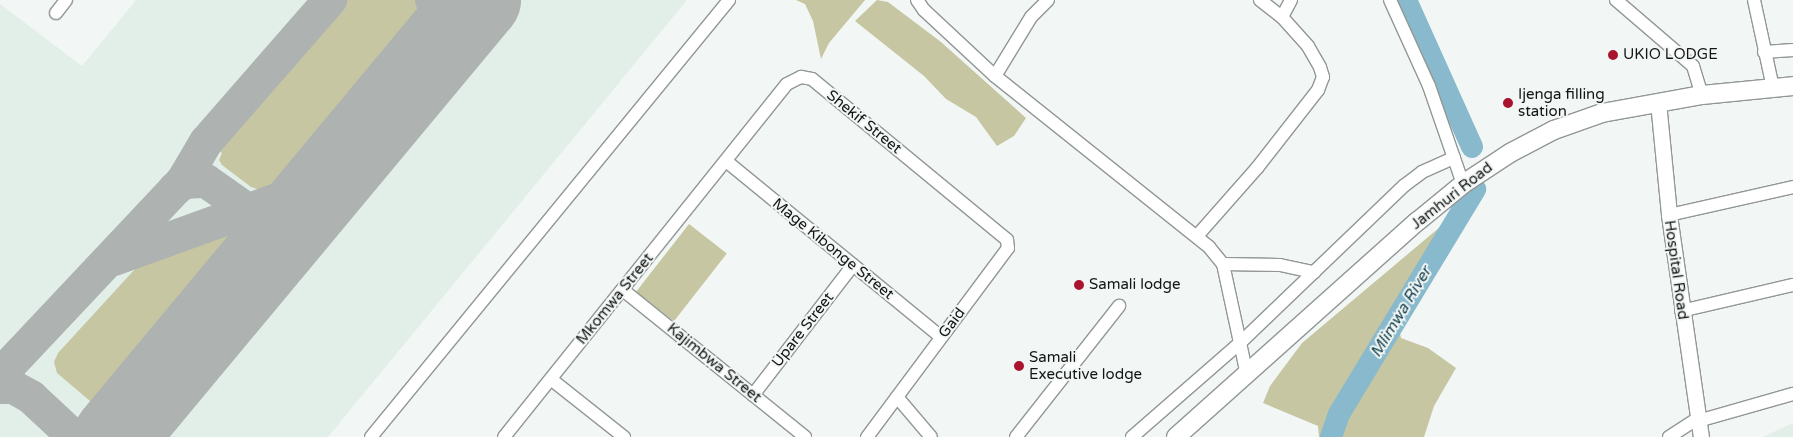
<!DOCTYPE html>
<html>
<head>
<meta charset="utf-8">
<style>
  body { margin:0 }
  #map { position:relative; width:1793px; height:437px; overflow:hidden; background:#f2f7f5; font-family:"Varela Round",sans-serif }
  div>[style] { position:absolute }
  .built>* { inset:0; background:#e2efe8 }
  .green>* { inset:0; background:#c6c6a2; transform-origin:0 0 }
  .river>* { height:22px; margin:-11px; padding:0 11px; transform-origin:11px; border-radius:11px; background:#88b9cc }
  .taxiway>* { height:34px; margin:-17px; padding:0 17px; transform-origin:17px; border-radius:17px; background:#aeb2b1 }
  .runway>* { height:84px; margin:-42px; padding:0 42px; transform-origin:42px; border-radius:42px; background:#aeb2b1 }
  .roads { filter:drop-shadow(1px 0 #929795) drop-shadow(-1px 0 #929795) drop-shadow(0 1px #929795) drop-shadow(0 -1px #929795) }
  .minor>* { height:12px; margin:-6px; padding:0 6px; transform-origin:6px; border-radius:6px; background:#fff }
  .tertiary>* { height:15px; margin:-7.5px; padding:0 7.5px; transform-origin:7.5px; border-radius:7.5px; background:#fff }
  .secondary>* { height:18px; margin:-9px; padding:0 9px; transform-origin:9px; border-radius:9px; background:#fff }
  .dots>* { width:14px; height:14px; translate:-50% -50%; box-sizing:border-box; border:2px solid #f2f7f5; border-radius:50% }
  span { translate:-50% -50%; white-space:nowrap; text-align:center; line-height:1.15; -webkit-text-stroke:4px #f2f7f5; paint-order:stroke }
  .poi-label { font-size:15px; color:#141515 }
  .left { translate:0 -50%; text-align:left }
  .street-label { font-size:15px; color:#141515 }
  .water-label { font-size:16px; color:#123e4d; font-style:italic }
</style>
</head>
<body>
<div id="map">
  <div class="built">
    <i style="clip-path:polygon(136px 0,687px 0,328px 437px,0 437px,0 4px,82px 66px)"></i>
    <i style="clip-path:polygon(1793px 423px,1793px 437px,1763px 437px)"></i>
  </div>
  <div class="green">
    <i style="clip-path:polygon(346px 0,420px 0,424px 14px,299px 169px,263px 191px,251px 187px,222px 165px,219px 160px,222px 153px,214px 147px)"></i>
    <i style="clip-path:polygon(796px 0,865px 0,829px 43px,821px 59px,813px 21px,805px 4px)"></i>
    <i style="clip-path:polygon(877px 0,888px 2px,941px 42px,1026px 118px,1014px 136px,997px 146px,976px 117px,946px 99px,924px 76px,855px 21px)"></i>
    <i style="clip-path:polygon(1471px 206px,1398px 324px,1401px 338px,1428px 348px,1456px 368px,1434px 406px,1424px 437px,1319px 437px,1318px 426px,1263px 403px,1270px 386px,1302px 343px,1440px 227px)"></i>
    <i style="left:689px;top:224px;width:48px;height:86px;rotate:38deg"></i>
    <i style="clip-path:polygon(224px 233px,234px 240px,236px 246px,107px 400px,90px 401px,57px 373px,54px 362px,58px 353px,135px 269px)"></i>
  </div>
  <div class="river">
    <i style="left:1406px;top:0;width:161px;rotate:65.8deg"></i>
    <i style="left:1331px;top:437px;width:24px;rotate:-71deg"></i>
    <i style="left:1339px;top:414px;width:263px;rotate:-58.8deg"></i>
  </div>
  <div class="taxiway">
    <i style="left:432px;top:0;width:36px;rotate:46deg"></i>
    <i style="left:175px;top:189px;width:11px;rotate:-38deg"></i>
    <i style="left:184px;top:182px;width:22px;rotate:-3deg"></i>
    <i style="left:206px;top:181px;width:77px;rotate:34.9deg"></i>
    <i style="left:269px;top:225px;width:24px;rotate:-9deg"></i>
    <i style="left:243px;top:215px;width:8px;rotate:14deg"></i>
    <i style="left:251px;top:217px;width:18px;rotate:41deg"></i>
    <i style="left:265px;top:229px;width:24px;rotate:85deg"></i>
    <i style="left:114px;top:259px;width:205px;rotate:-19.9deg"></i>
    <i style="left:307px;top:189px;width:32px;rotate:-32deg"></i>
    <i style="left:0;top:375px;width:267px;rotate:-46.7deg"></i>
    <i style="left:183px;top:181px;width:45px;rotate:-59.5deg"></i>
    <i style="left:206px;top:142px;width:189px;rotate:-48.9deg"></i>
    <i style="left:0;top:387px;width:13px"></i>
    <i style="left:13px;top:387px;width:21px;rotate:29deg"></i>
    <i style="left:31px;top:397px;width:59px;rotate:42.9deg"></i>
  </div>
  <div class="runway">
    <i style="left:115px;top:437px;width:569px;rotate:-50.21deg"></i>
  </div>
  <div class="roads">
    <div class="minor">
      <i style="left:917px;top:0;width:12px;rotate:55deg"></i>
      <i style="left:924px;top:10px;width:97px;rotate:42.9deg"></i>
      <i style="left:995px;top:76px;width:274px;rotate:38.6deg"></i>
      <i style="left:1209px;top:247px;width:22px;rotate:51deg"></i>
      <i style="left:1223px;top:264px;width:114px;rotate:77.8deg"></i>
      <i style="left:1260px;top:0;width:28px;rotate:38deg"></i>
      <i style="left:1390px;top:0;width:94px;rotate:65.6deg"></i>
      <i style="left:1429px;top:86px;width:104px;rotate:70.9deg"></i>
      <i style="left:1616px;top:0;width:101px;rotate:40.6deg"></i>
      <i style="left:1693px;top:66px;width:30px;rotate:73deg"></i>
      <i style="left:1754px;top:0;width:90px;rotate:77.8deg"></i>
      <i style="left:56px;top:13px;width:16px;rotate:-52deg"></i>
      <i style="left:1764px;top:52px;width:29px;rotate:-4deg"></i>
      <i style="left:995px;top:76px;width:69px;rotate:-58.6deg"></i>
      <i style="left:1031px;top:17px;width:24px;rotate:-45deg"></i>
      <i style="left:726px;top:161px;width:278px;rotate:39.3deg"></i>
      <i style="left:1669px;top:215px;width:127px;rotate:-12.7deg"></i>
      <i style="left:1197px;top:236px;width:91px;rotate:-48.6deg"></i>
      <i style="left:1257px;top:168px;width:99px;rotate:-52deg"></i>
      <i style="left:1318px;top:90px;width:14px;rotate:-69deg"></i>
      <i style="left:1323px;top:77px;width:10px;rotate:-107deg"></i>
      <i style="left:1320px;top:67px;width:24px;rotate:-120deg"></i>
      <i style="left:1308px;top:46px;width:39px;rotate:-132deg"></i>
      <i style="left:1282px;top:17px;width:19px;rotate:-62deg"></i>
      <i style="left:1223px;top:264px;width:57px;rotate:1deg"></i>
      <i style="left:1280px;top:265px;width:35px;rotate:12deg"></i>
      <i style="left:623px;top:290px;width:234px;rotate:38.9deg"></i>
      <i style="left:1681px;top:311px;width:115px;rotate:-13.1deg"></i>
      <i style="left:552px;top:380px;width:92px;rotate:38.4deg"></i>
      <i style="left:753px;top:395px;width:164px;rotate:-52.4deg"></i>
      <i style="left:897px;top:397px;width:52px;rotate:49.6deg"></i>
      <i style="left:1698px;top:421px;width:99px;rotate:-15.9deg"></i>
      <i style="left:371px;top:437px;width:565px;rotate:-50.67deg"></i>
      <i style="left:504px;top:437px;width:452px;rotate:-51.3deg"></i>
      <i style="left:787px;top:84px;width:16px;rotate:-27deg"></i>
      <i style="left:801px;top:77px;width:11px;rotate:10deg"></i>
      <i style="left:812px;top:79px;width:253px;rotate:39.5deg"></i>
      <i style="left:1007px;top:240px;width:8px;rotate:83deg"></i>
      <i style="left:1008px;top:248px;width:236px;rotate:126.7deg"></i>
      <i style="left:1016px;top:437px;width:167px;rotate:-51.8deg"></i>
      <i style="left:1132px;top:437px;width:145px;rotate:-41.1deg"></i>
      <i style="left:1241px;top:342px;width:227px;rotate:-43.8deg"></i>
      <i style="left:1405px;top:185px;width:21px;rotate:-37deg"></i>
      <i style="left:1422px;top:172px;width:35px;rotate:-24deg"></i>
      <i style="left:1669px;top:437px;width:35px;rotate:-33deg"></i>
    </div>
    <div class="tertiary">
      <i style="left:1658px;top:102px;width:114px;rotate:84.4deg"></i>
      <i style="left:1669px;top:215px;width:224px;rotate:81.8deg"></i>
    </div>
    <div class="secondary">
      <i style="left:1176px;top:437px;width:324px;rotate:-41.8deg"></i>
      <i style="left:1418px;top:221px;width:58px;rotate:-39.4deg"></i>
      <i style="left:1463px;top:184px;width:56px;rotate:-33.4deg"></i>
      <i style="left:1510px;top:153px;width:50px;rotate:-27.6deg"></i>
      <i style="left:1554px;top:130px;width:51px;rotate:-19.5deg"></i>
      <i style="left:1602px;top:113px;width:102px;rotate:-10.2deg"></i>
      <i style="left:1702px;top:95px;width:91px;rotate:-5.6deg"></i>
    </div>
  </div>
  <div class="dots">
    <i style="left:1613px;top:55px;background:#a9132d"></i>
    <i style="left:1508px;top:103px;background:#a9132d"></i>
    <i style="left:1079px;top:285px;background:#a9132d"></i>
    <i style="left:1019px;top:366px;background:#a9132d"></i>
  </div>
  <div class="poi-label">
    <span class="left" style="left:1623px;top:55px">UKIO LODGE</span>
    <span class="left" style="left:1518px;top:103px">Ijenga filling<br>station</span>
    <span class="left" style="left:1089px;top:285px">Samali lodge</span>
    <span class="left" style="left:1029px;top:366px">Samali<br>Executive lodge</span>
  </div>
  <div class="street-label">
    <span style="left:864px;top:122px;rotate:39deg">Shekif Street</span>
    <span style="left:1452px;top:196px;rotate:-38deg">Jamhuri Road</span>
    <span style="left:833px;top:249px;rotate:39deg">Mage Kibonge Street</span>
    <span style="left:1676px;top:270px;rotate:82deg">Hospital Road</span>
    <span style="left:615px;top:299px;rotate:-51deg">Mkomwa Street</span>
    <span style="left:952px;top:323px;rotate:-53deg">Gaid</span>
    <span style="left:803px;top:330px;rotate:-52deg">Upare Street</span>
    <span style="left:714px;top:363px;rotate:39deg">Kajimbwa Street</span>
  </div>
  <div class="water-label">
    <span style="left:1401px;top:312px;rotate:-59deg">Mlimwa River</span>
  </div>
</div>
</body>
</html>
